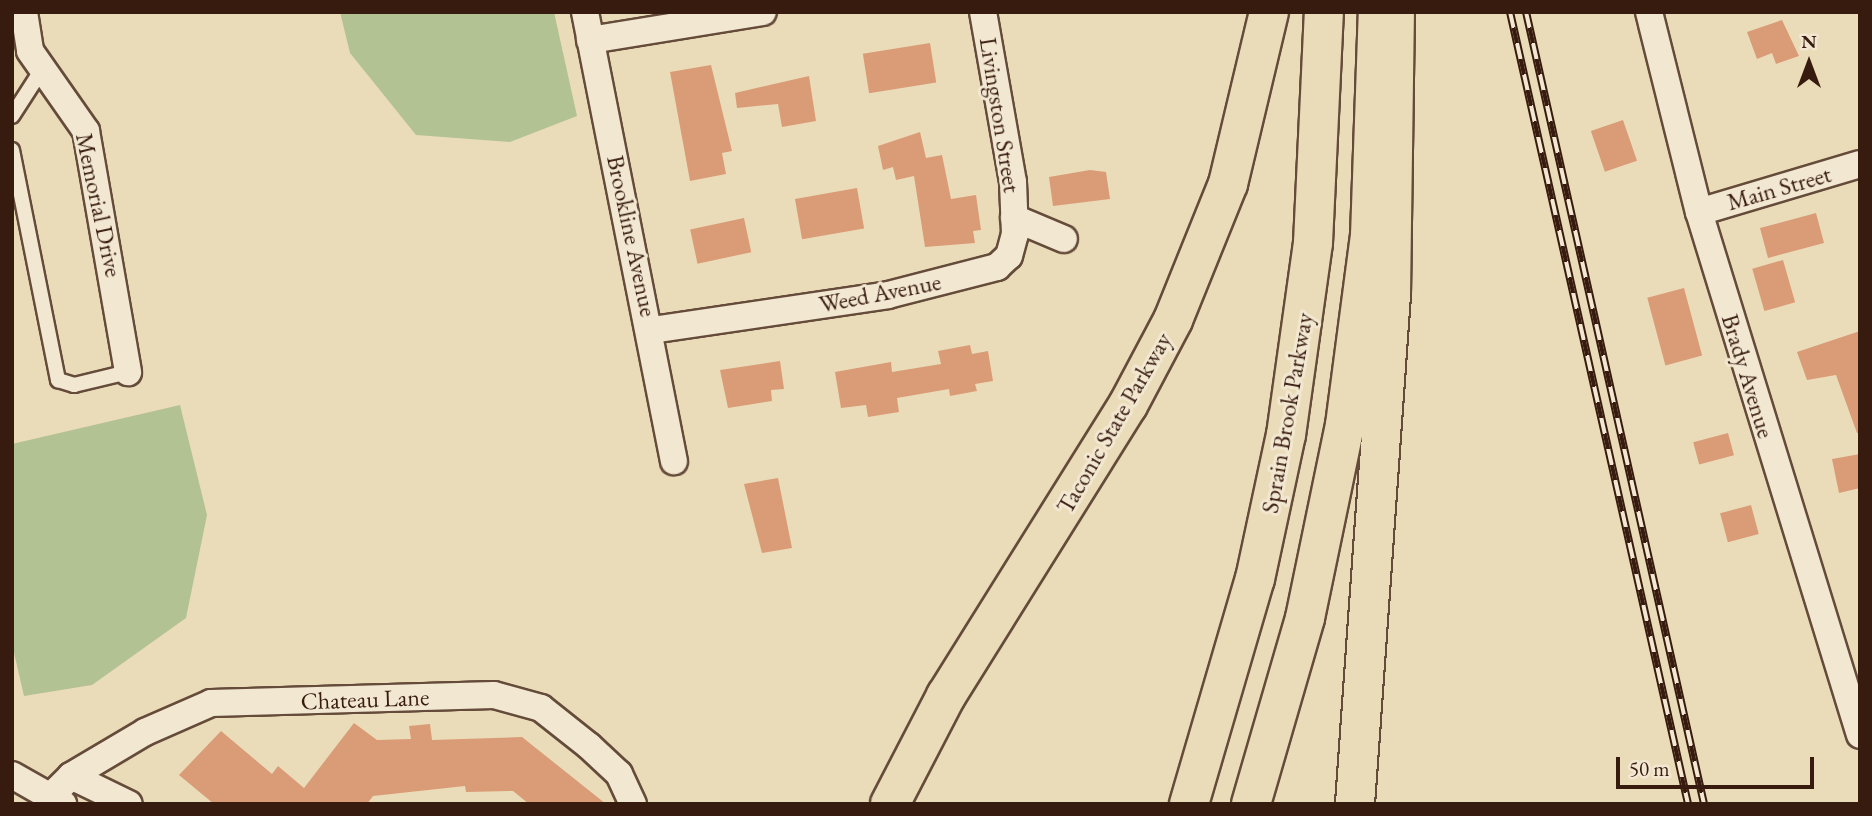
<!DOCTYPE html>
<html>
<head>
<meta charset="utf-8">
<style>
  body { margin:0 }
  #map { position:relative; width:1872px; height:816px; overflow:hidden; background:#ebdcb9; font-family:"EB Garamond",serif }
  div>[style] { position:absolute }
  .green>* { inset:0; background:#b2c293 }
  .building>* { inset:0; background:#da9b77; transform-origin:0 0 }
  .roads { filter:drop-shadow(2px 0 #654b3a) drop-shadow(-2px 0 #654b3a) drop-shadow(0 2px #654b3a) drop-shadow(0 -2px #654b3a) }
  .service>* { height:14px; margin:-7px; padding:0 7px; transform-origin:7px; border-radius:7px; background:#f2e8d2 }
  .minor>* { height:26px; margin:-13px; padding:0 13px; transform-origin:13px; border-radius:13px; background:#f2e8d2 }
  .trunk>* { height:38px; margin:-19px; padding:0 19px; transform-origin:19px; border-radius:19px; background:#ebdcb9 }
  .motorway>* { height:38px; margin:-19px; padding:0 19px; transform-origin:19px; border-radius:19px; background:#ebdcb9 }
  .rail>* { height:8px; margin-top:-4px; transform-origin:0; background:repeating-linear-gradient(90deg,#f2e8d2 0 16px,#381b0f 0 32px); box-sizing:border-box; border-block:2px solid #381b0f }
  span { translate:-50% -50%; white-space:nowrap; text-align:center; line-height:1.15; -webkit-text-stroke:6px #f2e8d2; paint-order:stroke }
  .street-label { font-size:24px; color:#381b0f }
  .frame { position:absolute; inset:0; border:14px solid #381b0f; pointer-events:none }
  .north { position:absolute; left:1774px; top:28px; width:70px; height:70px; -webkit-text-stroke:5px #f2e8d2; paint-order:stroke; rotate:0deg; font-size:19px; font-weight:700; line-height:28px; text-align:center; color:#381b0f }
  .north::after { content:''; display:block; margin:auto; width:24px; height:32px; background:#381b0f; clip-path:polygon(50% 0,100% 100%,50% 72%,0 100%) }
  .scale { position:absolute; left:1616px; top:757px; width:198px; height:32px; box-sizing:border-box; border:4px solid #381b0f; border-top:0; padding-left:9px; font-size:21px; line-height:24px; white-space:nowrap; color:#381b0f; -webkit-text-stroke:5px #f2e8d2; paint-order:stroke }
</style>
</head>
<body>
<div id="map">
  <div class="green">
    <i style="clip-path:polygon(340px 12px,554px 12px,577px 116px,510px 142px,416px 135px,350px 53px)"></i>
    <i style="clip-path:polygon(180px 405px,207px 515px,186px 618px,92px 685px,24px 696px,12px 644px,12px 444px)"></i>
  </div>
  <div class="building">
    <i style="clip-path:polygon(1782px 20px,1799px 56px,1776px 64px,1772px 53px,1757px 59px,1747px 32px)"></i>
    <i style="left:930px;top:43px;width:40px;height:68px;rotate:81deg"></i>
    <i style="clip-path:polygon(711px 65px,732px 151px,722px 153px,726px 174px,690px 181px,670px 72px)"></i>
    <i style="clip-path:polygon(809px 76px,816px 121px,782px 127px,778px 104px,737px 108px,735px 93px)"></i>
    <i style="left:1623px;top:120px;width:43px;height:34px;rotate:71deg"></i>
    <i style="clip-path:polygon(920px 132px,926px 158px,942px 155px,951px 199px,976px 195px,981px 230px,973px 231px,975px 243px,925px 247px,914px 176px,896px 180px,893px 167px,883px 170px,878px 146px)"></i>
    <i style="clip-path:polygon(1090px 170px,1106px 172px,1110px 199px,1053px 206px,1049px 177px)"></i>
    <i style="left:857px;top:188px;width:41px;height:63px;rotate:80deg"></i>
    <i style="left:1816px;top:213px;width:31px;height:58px;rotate:75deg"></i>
    <i style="left:744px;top:218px;width:35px;height:55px;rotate:78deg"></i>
    <i style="left:1783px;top:260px;width:44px;height:32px;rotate:74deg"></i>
    <i style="left:1684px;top:288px;width:70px;height:38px;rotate:75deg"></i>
    <i style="clip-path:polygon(1860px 331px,1860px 433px,1857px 433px,1836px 375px,1807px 380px,1797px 352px)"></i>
    <i style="clip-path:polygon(970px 345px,972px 354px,988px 351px,993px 381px,975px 384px,977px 391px,950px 396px,949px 389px,897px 398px,899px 412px,868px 417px,866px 405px,841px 408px,835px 372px,891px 362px,892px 372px,941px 364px,938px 351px)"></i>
    <i style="clip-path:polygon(780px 361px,784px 389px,771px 390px,772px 401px,728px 408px,720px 370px)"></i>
    <i style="left:1728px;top:433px;width:23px;height:36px;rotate:75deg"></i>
    <i style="clip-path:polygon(1860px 454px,1860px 488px,1839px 493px,1832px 459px)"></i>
    <i style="clip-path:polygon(778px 478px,792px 548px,762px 553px,744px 484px)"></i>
    <i style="left:1751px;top:505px;width:30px;height:32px;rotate:75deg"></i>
    <i style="clip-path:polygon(354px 723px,377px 740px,411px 739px,409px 726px,430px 724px,432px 740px,522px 737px,606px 804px,529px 804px,513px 791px,466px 792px,465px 786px,373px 796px,367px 804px,214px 804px,179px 775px,221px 731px,272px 774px,278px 766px,304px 788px)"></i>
  </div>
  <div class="roads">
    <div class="service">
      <i style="left:12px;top:116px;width:54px;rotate:-57.2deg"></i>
      <i style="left:12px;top:150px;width:235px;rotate:78.7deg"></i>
      <i style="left:58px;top:380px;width:17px;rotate:17deg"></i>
      <i style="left:74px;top:385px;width:56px;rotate:-13.5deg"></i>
    </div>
    <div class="minor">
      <i style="left:24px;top:12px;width:39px;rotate:81deg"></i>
      <i style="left:30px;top:51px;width:98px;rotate:55deg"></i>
      <i style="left:86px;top:131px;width:245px;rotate:80.1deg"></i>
      <i style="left:585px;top:12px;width:458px;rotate:78.8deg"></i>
      <i style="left:1649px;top:12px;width:206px;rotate:76deg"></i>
      <i style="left:1699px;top:212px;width:547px;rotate:72.89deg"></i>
      <i style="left:590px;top:40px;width:175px;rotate:-9.2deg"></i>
      <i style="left:1699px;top:212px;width:168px;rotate:-16.6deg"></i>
      <i style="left:1014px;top:218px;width:54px;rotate:22.8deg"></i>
      <i style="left:652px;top:330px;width:239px;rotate:-8.4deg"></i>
      <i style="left:888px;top:295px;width:113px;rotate:-14.4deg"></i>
      <i style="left:997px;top:267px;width:16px;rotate:-43deg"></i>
      <i style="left:1009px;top:256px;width:23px;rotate:-75deg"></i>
      <i style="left:1015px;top:234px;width:52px;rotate:-92.2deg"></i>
      <i style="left:1013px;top:182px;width:173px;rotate:-100deg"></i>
      <i style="left:12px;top:775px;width:59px;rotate:29.6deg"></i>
      <i style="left:71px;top:776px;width:64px;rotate:25.8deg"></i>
      <i style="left:53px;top:794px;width:25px;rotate:-45deg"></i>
      <i style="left:71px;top:776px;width:86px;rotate:-30.7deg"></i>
      <i style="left:145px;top:732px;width:72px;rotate:-23.7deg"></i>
      <i style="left:211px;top:703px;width:283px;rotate:-1.6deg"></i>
      <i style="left:494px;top:695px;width:49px;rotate:15.5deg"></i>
      <i style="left:541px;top:708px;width:61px;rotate:38.4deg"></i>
      <i style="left:589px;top:746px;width:41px;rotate:43deg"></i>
      <i style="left:619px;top:774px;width:33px;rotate:65deg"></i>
    </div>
    <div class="trunk">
      <i style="left:890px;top:804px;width:122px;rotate:-62.6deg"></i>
      <i style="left:946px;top:696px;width:343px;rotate:-58deg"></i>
      <i style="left:1128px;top:405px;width:96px;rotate:-62.1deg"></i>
      <i style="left:1173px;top:320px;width:147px;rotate:-68deg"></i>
      <i style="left:1228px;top:184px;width:177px;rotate:-76.6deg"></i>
      <i style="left:1355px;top:804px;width:511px;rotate:-85.96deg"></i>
      <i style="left:1391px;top:294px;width:282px;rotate:-89.2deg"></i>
    </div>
    <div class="motorway">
      <i style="left:1189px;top:804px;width:234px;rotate:-73.7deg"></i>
      <i style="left:1255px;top:579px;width:147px;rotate:-77.9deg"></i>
      <i style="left:1286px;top:435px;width:194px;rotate:-82deg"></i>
      <i style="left:1313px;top:243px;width:231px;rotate:-87.3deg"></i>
      <i style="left:1251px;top:804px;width:194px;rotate:-73.8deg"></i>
      <i style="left:1305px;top:618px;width:197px;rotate:-78.3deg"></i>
      <i style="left:1345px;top:425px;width:191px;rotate:-82.5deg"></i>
      <i style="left:1370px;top:236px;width:224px;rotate:-88deg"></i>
    </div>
  </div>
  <div class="rail">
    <i style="left:1510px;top:12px;width:812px;rotate:77.33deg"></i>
    <i style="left:1526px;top:12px;width:812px;rotate:77.33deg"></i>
  </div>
  <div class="street-label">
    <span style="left:1000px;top:115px;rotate:81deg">Livingston Street</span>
    <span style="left:1779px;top:188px;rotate:-16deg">Main Street</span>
    <span style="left:99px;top:205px;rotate:78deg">Memorial Drive</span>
    <span style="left:632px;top:236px;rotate:78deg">Brookline Avenue</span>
    <span style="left:880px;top:293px;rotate:-11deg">Weed Avenue</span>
    <span style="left:1748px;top:376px;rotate:73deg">Brady Avenue</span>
    <span style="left:1287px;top:413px;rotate:-80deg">Sprain Brook Parkway</span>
    <span style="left:1114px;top:423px;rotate:-60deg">Taconic State Parkway</span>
    <span style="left:365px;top:699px;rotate:-2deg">Chateau Lane</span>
  </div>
  <div class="frame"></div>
  <div class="north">N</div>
  <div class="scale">50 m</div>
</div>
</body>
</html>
